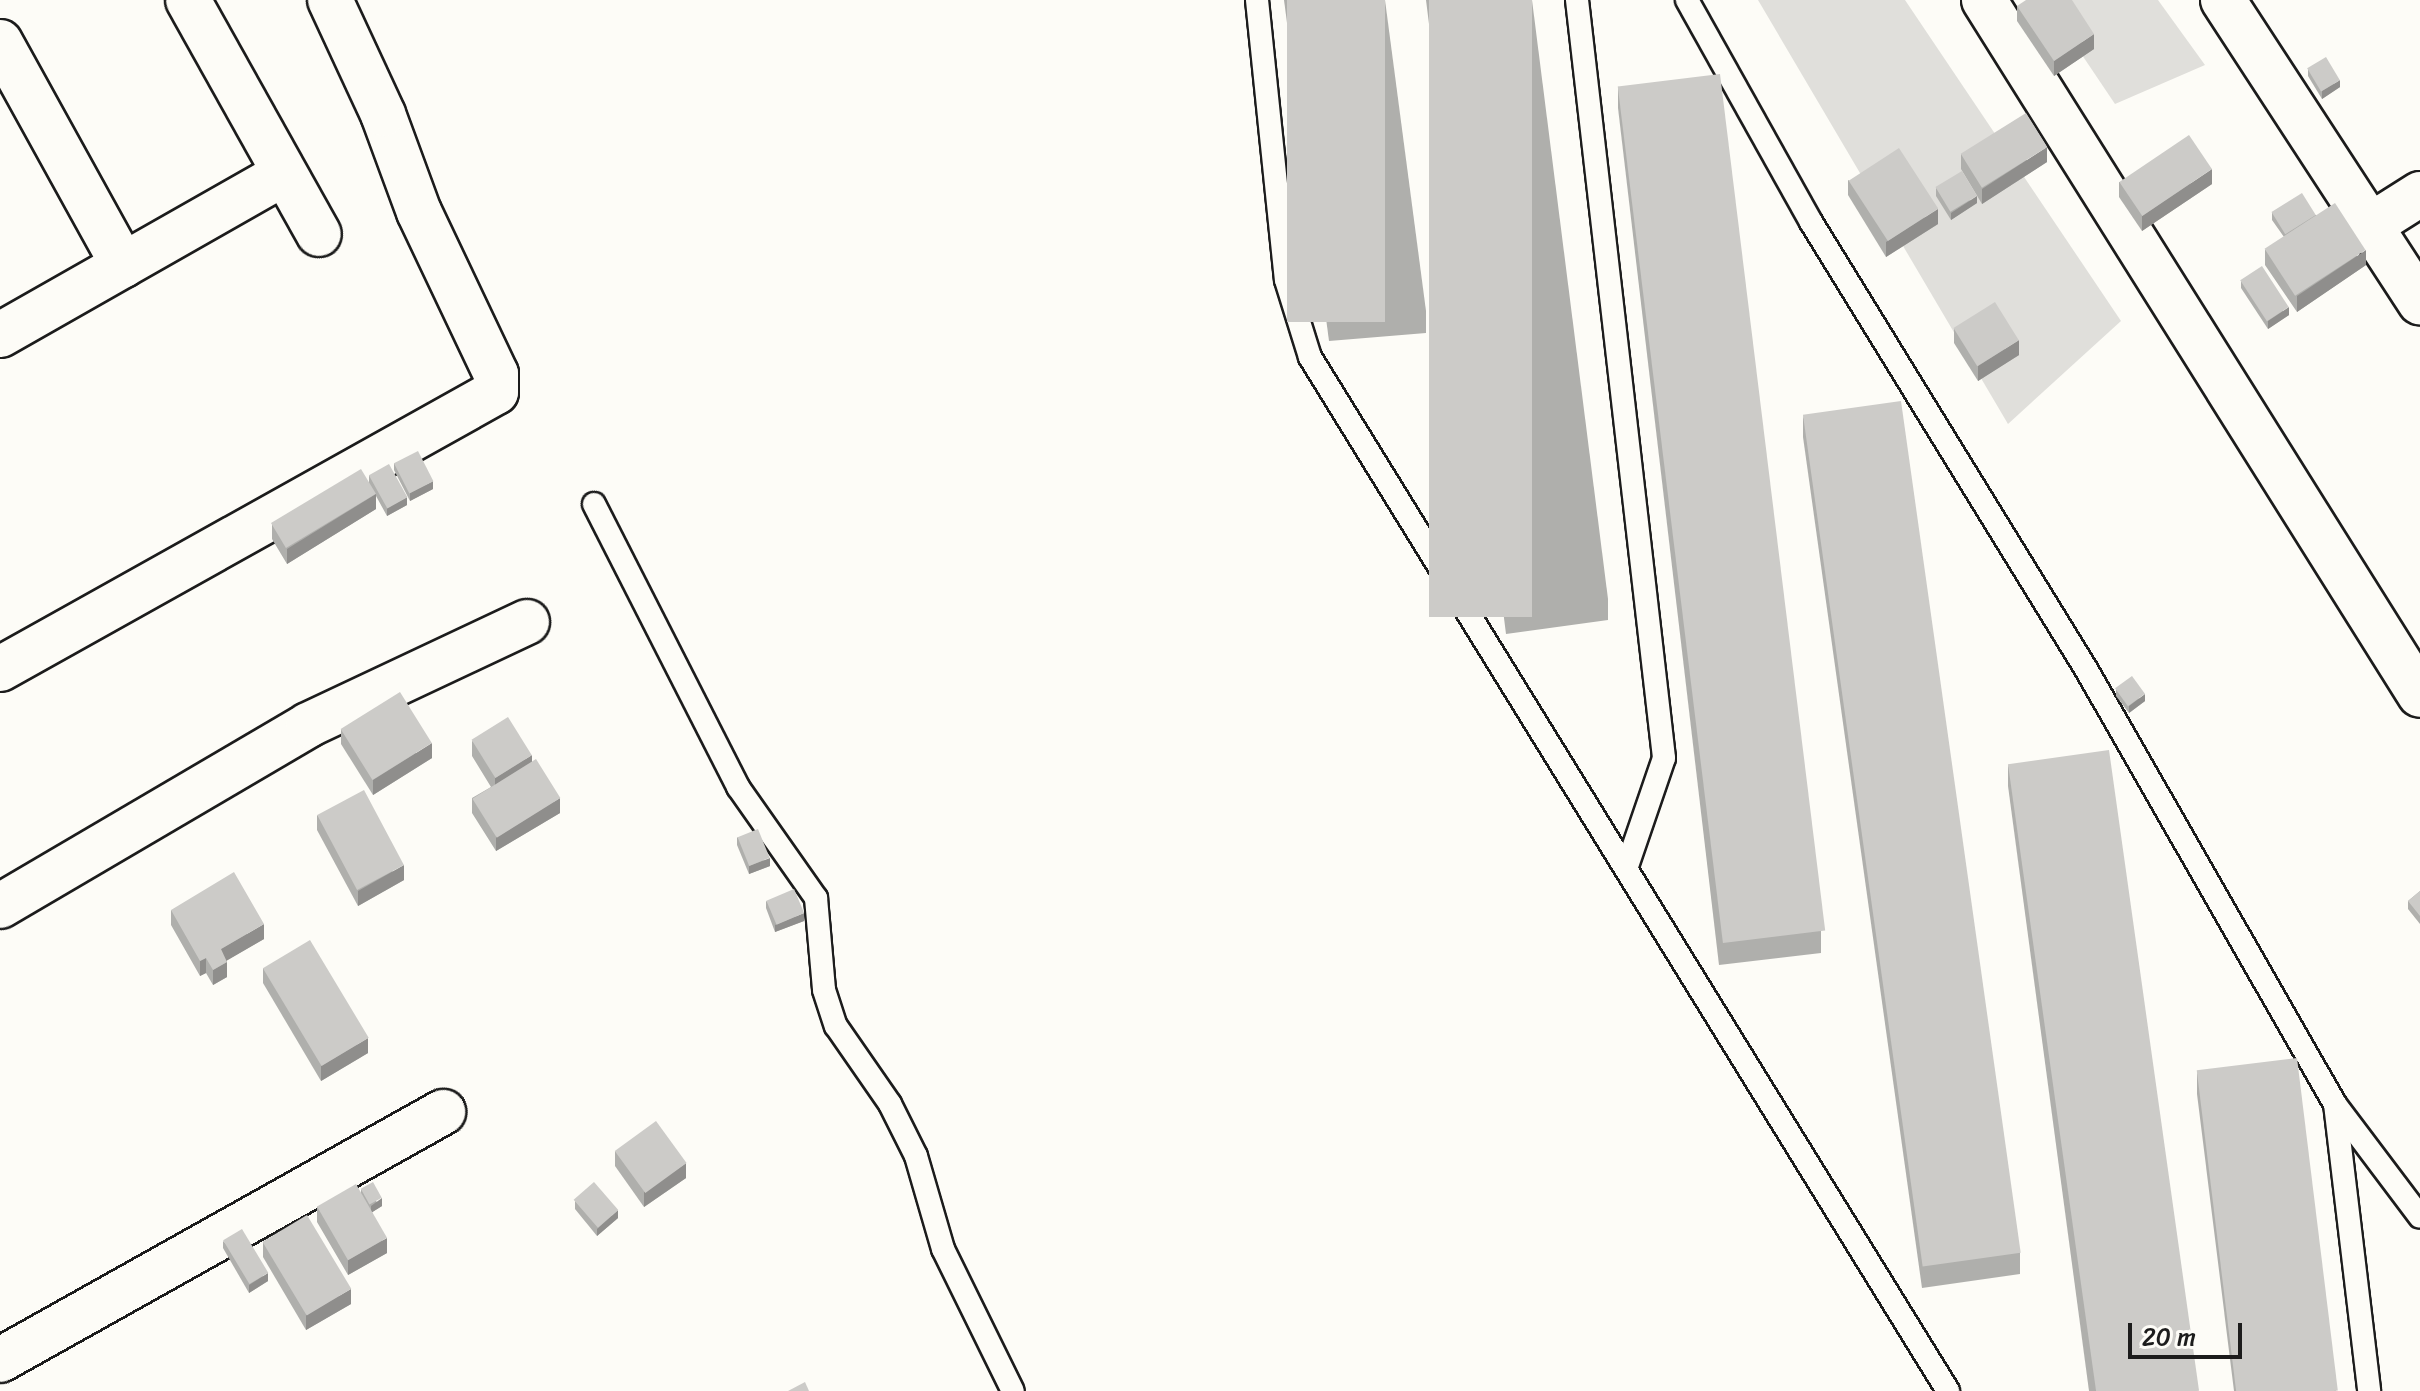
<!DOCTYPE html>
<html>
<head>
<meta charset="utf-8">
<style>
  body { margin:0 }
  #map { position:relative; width:2420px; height:1391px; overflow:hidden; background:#fdfcf7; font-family:Sriracha,sans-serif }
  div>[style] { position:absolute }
  .green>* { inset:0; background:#e0dfdb }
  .roads { filter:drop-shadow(2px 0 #1c1c1c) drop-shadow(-2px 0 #1c1c1c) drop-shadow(0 2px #1c1c1c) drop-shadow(0 -2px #1c1c1c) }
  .service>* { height:22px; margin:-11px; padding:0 11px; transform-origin:11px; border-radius:11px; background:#fdfcf7 }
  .minor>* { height:44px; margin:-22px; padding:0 22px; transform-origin:22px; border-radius:22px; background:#fdfcf7 }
  .wall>* { inset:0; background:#afafac }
  .shaded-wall>* { inset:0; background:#8f8e8c }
  .building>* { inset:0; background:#cccbc8; transform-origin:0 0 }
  span { translate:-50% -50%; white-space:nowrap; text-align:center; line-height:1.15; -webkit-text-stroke:6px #fdfcf7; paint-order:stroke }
  .scale { position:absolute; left:2128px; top:1323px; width:114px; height:36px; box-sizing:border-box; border:4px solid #1c1c1c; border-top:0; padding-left:10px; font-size:24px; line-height:28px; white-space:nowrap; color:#1c1c1c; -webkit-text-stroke:6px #fdfcf7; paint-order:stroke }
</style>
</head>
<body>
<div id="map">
  <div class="green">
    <i style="clip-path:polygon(1758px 0,1905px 0,2121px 321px,2008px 424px)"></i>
    <i style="clip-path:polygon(2045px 0,2158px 0,2205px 65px,2115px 104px)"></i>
  </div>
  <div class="roads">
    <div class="service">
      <i style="left:1257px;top:0;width:281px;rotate:84.1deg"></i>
      <i style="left:1286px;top:280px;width:81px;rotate:72.7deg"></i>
      <i style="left:1310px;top:357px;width:1215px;rotate:58.32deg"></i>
      <i style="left:1577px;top:0;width:763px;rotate:83.45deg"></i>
      <i style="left:1664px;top:758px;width:114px;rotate:108.9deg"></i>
      <i style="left:1687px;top:0;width:254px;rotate:60.8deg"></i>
      <i style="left:1811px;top:222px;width:525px;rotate:58.4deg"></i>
      <i style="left:2086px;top:669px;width:501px;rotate:60.21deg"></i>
      <i style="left:2335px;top:1104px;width:141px;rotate:53deg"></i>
      <i style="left:594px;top:504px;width:318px;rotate:63deg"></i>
      <i style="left:738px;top:787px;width:136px;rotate:54.9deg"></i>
      <i style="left:816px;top:898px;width:92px;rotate:85deg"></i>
      <i style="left:824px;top:990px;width:38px;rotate:72deg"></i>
      <i style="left:836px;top:1026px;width:95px;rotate:55.3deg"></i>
      <i style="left:890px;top:1104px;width:58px;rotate:63.4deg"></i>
      <i style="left:916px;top:1156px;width:97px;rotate:73.8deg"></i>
      <i style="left:943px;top:1249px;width:158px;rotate:63.8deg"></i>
      <i style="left:2335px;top:1104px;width:289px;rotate:83.2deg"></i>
    </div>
    <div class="minor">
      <i style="left:188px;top:0;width:268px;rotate:60.8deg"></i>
      <i style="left:1984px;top:0;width:820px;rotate:57.9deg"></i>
      <i style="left:2223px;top:0;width:361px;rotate:56.9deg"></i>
      <i style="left:0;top:42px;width:255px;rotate:61.1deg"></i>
      <i style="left:2371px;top:225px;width:58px;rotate:-32.3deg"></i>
      <i style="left:0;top:335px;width:324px;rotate:-29.6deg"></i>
      <i style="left:0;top:669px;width:568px;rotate:-29.18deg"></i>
      <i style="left:496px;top:392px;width:18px;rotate:-90deg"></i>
      <i style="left:496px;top:374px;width:179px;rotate:-115.4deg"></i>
      <i style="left:419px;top:212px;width:104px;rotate:-110.2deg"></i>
      <i style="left:383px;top:114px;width:126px;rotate:-114.9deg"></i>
      <i style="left:0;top:906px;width:357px;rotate:-30.4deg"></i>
      <i style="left:308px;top:725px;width:242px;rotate:-25.2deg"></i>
      <i style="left:0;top:1360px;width:508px;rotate:-29.24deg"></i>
    </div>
  </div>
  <div class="wall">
    <i style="clip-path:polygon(1284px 0,1385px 0,1426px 311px,1426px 333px,1329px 341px)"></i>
    <i style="clip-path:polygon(1426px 0,1532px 0,1608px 599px,1608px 620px,1506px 634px)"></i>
    <i style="clip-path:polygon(2017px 6px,2094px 49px,2054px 76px,2017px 21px)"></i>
    <i style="clip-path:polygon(2308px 69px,2340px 87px,2322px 99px,2308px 76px)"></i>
    <i style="clip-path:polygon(1618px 86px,1821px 931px,1821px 953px,1719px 965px,1618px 108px)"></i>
    <i style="clip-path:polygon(1961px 154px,2047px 162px,1982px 204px,1961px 169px)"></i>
    <i style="clip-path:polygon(1848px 180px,1938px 224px,1886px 257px,1848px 195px)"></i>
    <i style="clip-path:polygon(2119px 182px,2212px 184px,2142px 231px,2119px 197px)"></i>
    <i style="clip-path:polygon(1936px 188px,1977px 203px,1951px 220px,1936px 196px)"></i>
    <i style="clip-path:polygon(2272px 212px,2316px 215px,2366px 265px,2297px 312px,2265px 265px,2265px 250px,2284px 237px,2272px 220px)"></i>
    <i style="clip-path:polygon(2241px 281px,2289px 315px,2268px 329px,2241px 288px)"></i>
    <i style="clip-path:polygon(1954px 328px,2019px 355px,1978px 381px,1954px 343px)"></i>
    <i style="clip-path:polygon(1803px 415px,2020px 1253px,2020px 1274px,1922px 1288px,1803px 437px)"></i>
    <i style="clip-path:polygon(394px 463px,433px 489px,410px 501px,394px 470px)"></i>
    <i style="clip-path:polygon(369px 475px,407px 505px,387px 516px,376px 496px,376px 509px,287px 564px,272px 539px,272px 524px,369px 482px)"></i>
    <i style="clip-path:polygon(2116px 689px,2145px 701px,2129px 713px,2116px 696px)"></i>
    <i style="clip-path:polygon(341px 729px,432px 758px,373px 795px,341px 744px)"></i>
    <i style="clip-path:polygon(472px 741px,532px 762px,560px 813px,496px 851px,472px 813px,472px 798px,491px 787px,472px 756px)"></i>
    <i style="clip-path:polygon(2008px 764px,2196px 1391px,2089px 1391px,2008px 786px)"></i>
    <i style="clip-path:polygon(317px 815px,404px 880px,358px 906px,317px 830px)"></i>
    <i style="clip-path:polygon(737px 837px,770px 866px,749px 874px,737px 845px)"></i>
    <i style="clip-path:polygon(2420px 891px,2420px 924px,2408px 909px,2408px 901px)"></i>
    <i style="clip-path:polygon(766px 901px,804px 921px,775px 932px,766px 908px)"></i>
    <i style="clip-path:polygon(171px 910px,264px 939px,227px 960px,227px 977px,213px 985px,206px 973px,200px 976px,171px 925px)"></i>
    <i style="clip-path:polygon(263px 968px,368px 1053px,321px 1081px,263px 983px)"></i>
    <i style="clip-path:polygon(2197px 1072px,2336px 1391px,2234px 1391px,2197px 1094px)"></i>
    <i style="clip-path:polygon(615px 1151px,686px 1178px,644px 1207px,615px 1166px)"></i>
    <i style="clip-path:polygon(361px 1189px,382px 1206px,372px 1212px,387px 1253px,348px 1275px,317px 1222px,317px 1207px,361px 1193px)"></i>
    <i style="clip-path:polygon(575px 1201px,618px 1218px,597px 1236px,575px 1209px)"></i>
    <i style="clip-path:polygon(223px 1241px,268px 1281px,249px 1293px,223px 1248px)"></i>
    <i style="clip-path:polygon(263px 1242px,351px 1304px,306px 1330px,263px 1257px)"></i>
  </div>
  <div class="shaded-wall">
    <i style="clip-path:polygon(2094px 34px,2094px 49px,2054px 76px,2054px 61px)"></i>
    <i style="clip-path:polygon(2340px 80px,2340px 87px,2322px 99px,2322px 91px)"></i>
    <i style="clip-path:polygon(2047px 147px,2047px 162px,1982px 204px,1982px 189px)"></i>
    <i style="clip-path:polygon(2212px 169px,2212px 184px,2142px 231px,2142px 216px)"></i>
    <i style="clip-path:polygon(1977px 196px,1977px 203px,1951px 220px,1951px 213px)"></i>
    <i style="clip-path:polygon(1938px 209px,1938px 224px,1886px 257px,1886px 242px)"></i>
    <i style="clip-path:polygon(2366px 250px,2366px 265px,2297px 312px,2297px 296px)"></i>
    <i style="clip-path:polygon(2289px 307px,2289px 315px,2268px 329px,2268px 321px)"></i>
    <i style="clip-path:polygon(2019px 340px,2019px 355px,1978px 381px,1978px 366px)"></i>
    <i style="clip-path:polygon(433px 481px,433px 489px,410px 501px,410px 493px)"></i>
    <i style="clip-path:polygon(376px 494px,376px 509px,287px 564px,287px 549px)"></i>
    <i style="clip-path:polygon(407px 497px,407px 505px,387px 516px,387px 508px)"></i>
    <i style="clip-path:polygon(2145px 694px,2145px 701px,2129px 713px,2129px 706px)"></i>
    <i style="clip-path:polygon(432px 743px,432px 758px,373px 795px,373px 780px)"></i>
    <i style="clip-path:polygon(532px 755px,532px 770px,495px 793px,495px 778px)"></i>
    <i style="clip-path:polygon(560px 798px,560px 813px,496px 851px,496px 836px)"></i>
    <i style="clip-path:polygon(770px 858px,770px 866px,749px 874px,749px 866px)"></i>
    <i style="clip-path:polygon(404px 865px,404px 880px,358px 906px,358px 891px)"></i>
    <i style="clip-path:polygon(804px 913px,804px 921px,775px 932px,775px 925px)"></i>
    <i style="clip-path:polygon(264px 924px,264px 939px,221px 964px,221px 949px)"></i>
    <i style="clip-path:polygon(206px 958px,206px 973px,200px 976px,200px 961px)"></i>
    <i style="clip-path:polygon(227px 962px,227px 977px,213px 985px,213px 970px)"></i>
    <i style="clip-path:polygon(368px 1038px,368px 1053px,321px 1081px,321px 1066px)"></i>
    <i style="clip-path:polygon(686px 1163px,686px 1178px,644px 1207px,644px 1192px)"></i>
    <i style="clip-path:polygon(382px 1198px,382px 1206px,371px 1213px,371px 1206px)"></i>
    <i style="clip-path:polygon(618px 1210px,618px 1218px,597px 1236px,597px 1229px)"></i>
    <i style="clip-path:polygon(387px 1238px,387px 1253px,348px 1275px,348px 1260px)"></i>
    <i style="clip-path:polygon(268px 1273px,268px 1281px,249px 1293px,249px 1285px)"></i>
    <i style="clip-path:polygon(351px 1289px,351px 1304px,306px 1330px,306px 1315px)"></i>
  </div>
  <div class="building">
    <i style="left:1287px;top:0;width:98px;height:322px"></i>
    <i style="left:1429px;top:0;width:103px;height:617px"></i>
    <i style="clip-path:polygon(2026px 0,2072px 0,2094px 34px,2054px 61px,2017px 6px)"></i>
    <i style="left:2326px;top:57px;width:27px;height:22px;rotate:59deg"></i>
    <i style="left:1720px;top:74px;width:863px;height:103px;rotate:83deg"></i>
    <i style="left:2026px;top:113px;width:40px;height:77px;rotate:58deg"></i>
    <i style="left:2189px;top:135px;width:41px;height:84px;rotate:56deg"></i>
    <i style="left:1899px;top:148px;width:72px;height:60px;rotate:57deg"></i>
    <i style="left:1962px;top:171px;width:29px;height:31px;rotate:59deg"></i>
    <i style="left:2302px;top:193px;width:26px;height:36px;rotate:58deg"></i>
    <i style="left:2335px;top:203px;width:56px;height:84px;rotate:57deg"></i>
    <i style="left:2262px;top:266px;width:49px;height:26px;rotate:57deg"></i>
    <i style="left:1995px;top:302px;width:45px;height:49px;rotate:58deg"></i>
    <i style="left:1901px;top:401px;width:860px;height:99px;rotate:82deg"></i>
    <i style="left:418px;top:451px;width:34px;height:27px;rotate:63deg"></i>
    <i style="left:389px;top:464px;width:38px;height:23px;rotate:61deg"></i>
    <i style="left:361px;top:469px;width:29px;height:105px;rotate:59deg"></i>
    <i style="left:2132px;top:676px;width:22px;height:21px;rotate:54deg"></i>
    <i style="left:400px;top:692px;width:60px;height:70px;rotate:58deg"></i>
    <i style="left:508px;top:717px;width:45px;height:43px;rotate:58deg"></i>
    <i style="left:2109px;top:750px;width:647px;height:102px;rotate:82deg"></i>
    <i style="left:536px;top:759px;width:46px;height:75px;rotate:58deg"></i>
    <i style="left:364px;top:790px;width:85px;height:53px;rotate:62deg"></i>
    <i style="left:758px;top:829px;width:31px;height:22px;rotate:68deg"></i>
    <i style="clip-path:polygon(234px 872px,264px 924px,221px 949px,227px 962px,213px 970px,206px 958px,200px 961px,171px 910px)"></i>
    <i style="left:794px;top:889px;width:26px;height:30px;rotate:67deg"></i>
    <i style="clip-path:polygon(2420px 891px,2420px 916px,2408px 901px)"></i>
    <i style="left:310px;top:940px;width:114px;height:55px;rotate:59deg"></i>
    <i style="left:2297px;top:1058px;width:335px;height:101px;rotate:83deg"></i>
    <i style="left:656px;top:1121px;width:52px;height:51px;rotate:54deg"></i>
    <i style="left:373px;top:1182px;width:18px;height:14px;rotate:61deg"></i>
    <i style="left:594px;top:1182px;width:37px;height:27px;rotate:49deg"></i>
    <i style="left:356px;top:1184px;width:62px;height:45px;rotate:60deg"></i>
    <i style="left:307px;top:1215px;width:86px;height:52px;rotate:59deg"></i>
    <i style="left:242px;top:1229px;width:51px;height:22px;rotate:59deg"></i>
    <i style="clip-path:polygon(805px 1382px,809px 1391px,788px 1391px)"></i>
  </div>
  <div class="scale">20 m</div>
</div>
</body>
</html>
